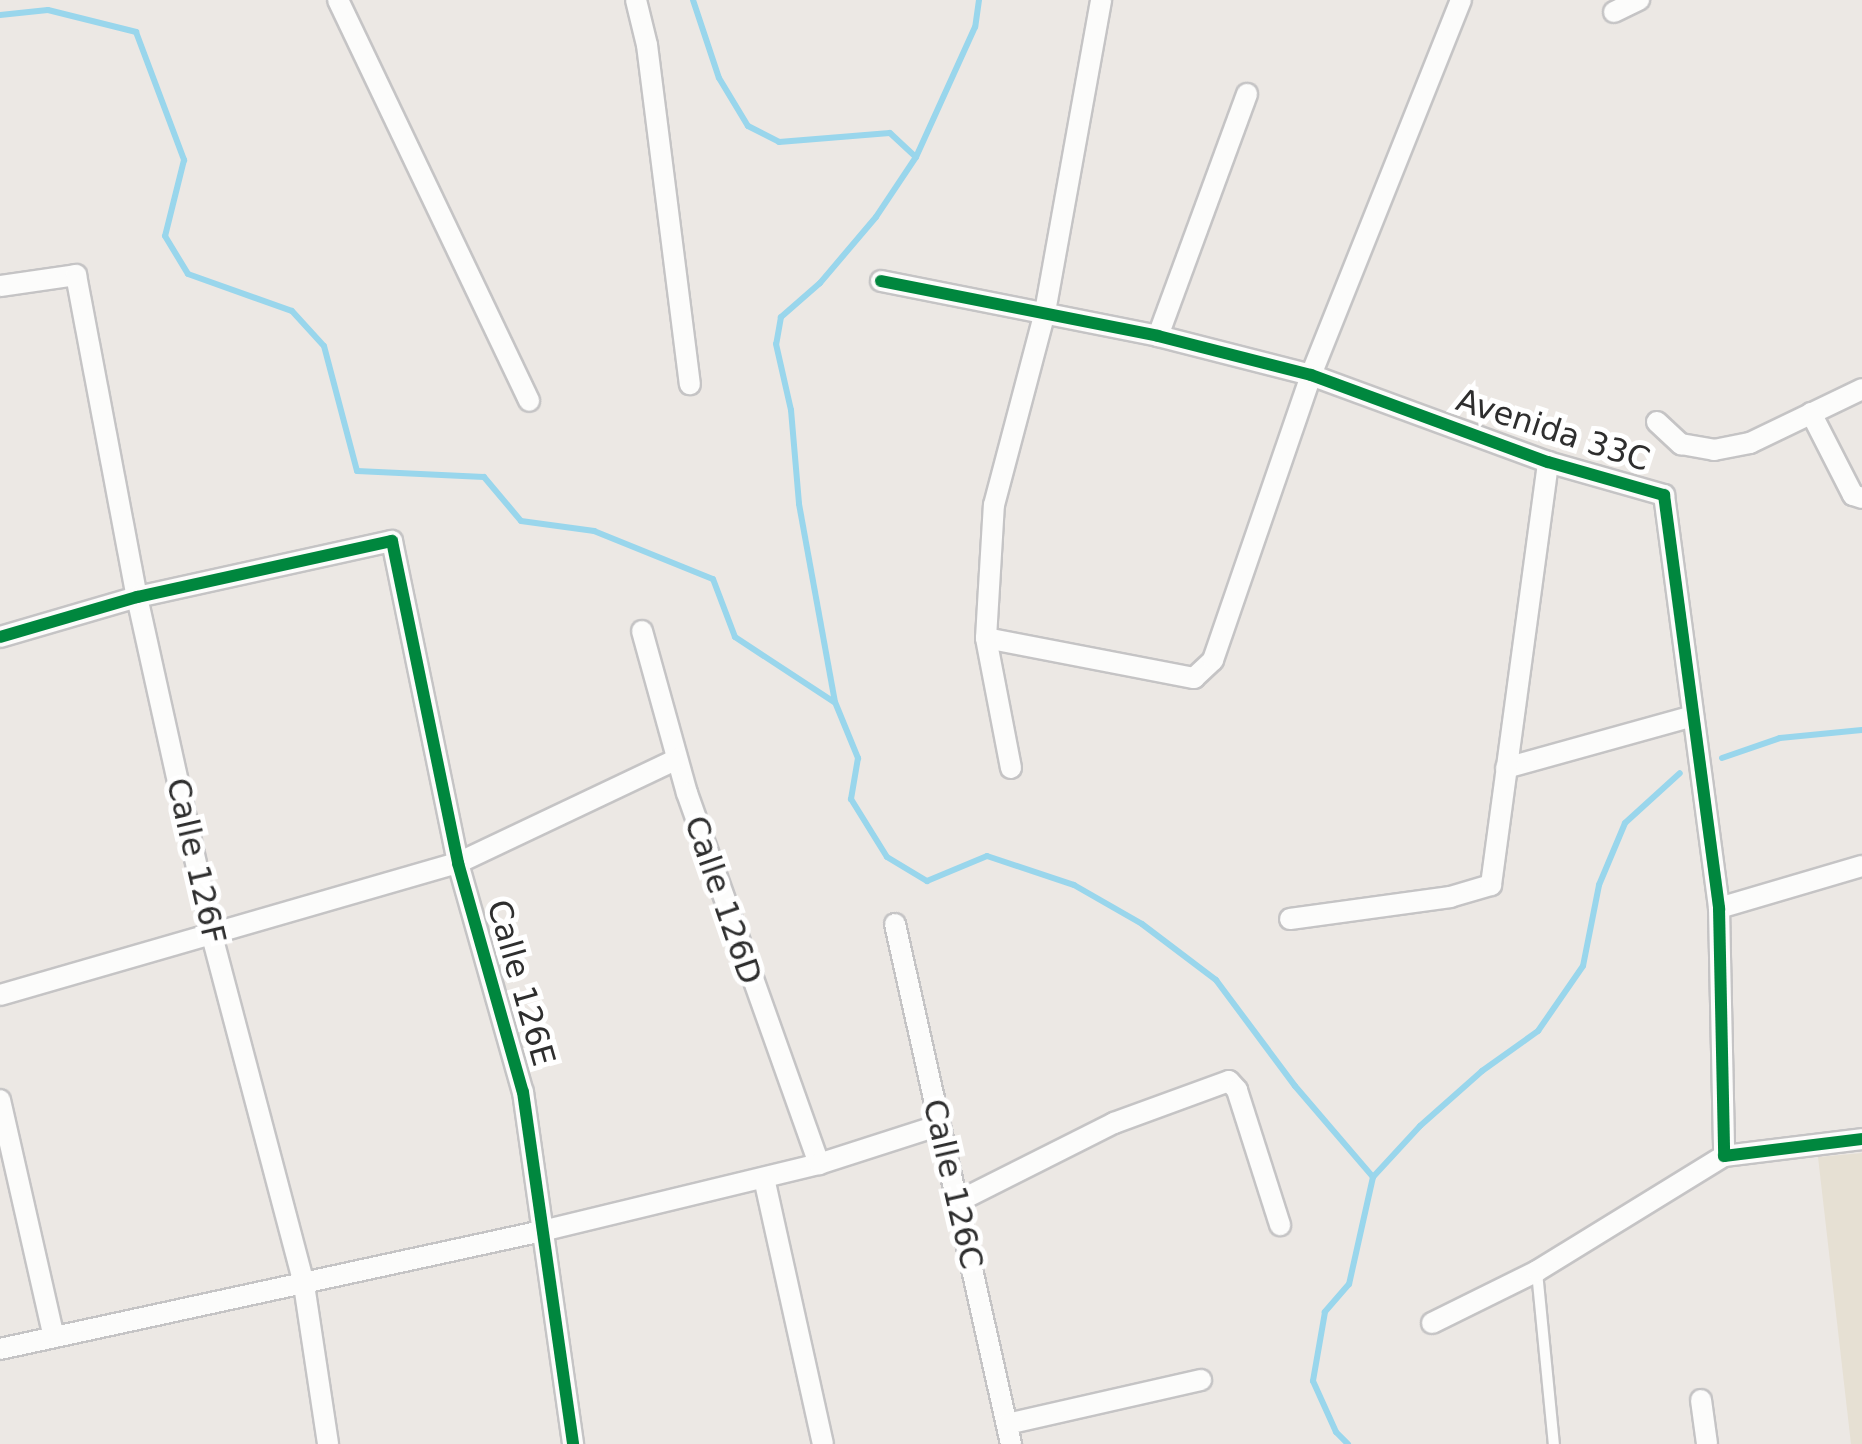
<!DOCTYPE html>
<html>
<head>
<meta charset="utf-8">
<style>
  body { margin:0 }
  #map { position:relative; width:1862px; height:1444px; overflow:hidden; background:#ece8e4; font-family:"DejaVu Sans",sans-serif }
  div>[style] { position:absolute }
  .education>* { inset:0; background:#e6e0d3 }
  .stream>* { height:6px; margin:-3px; padding:0 3px; transform-origin:3px; border-radius:3px; background:#99d6ec }
  .roads { filter:drop-shadow(2px 0 #c5c4c5) drop-shadow(-2px 0 #c5c4c5) drop-shadow(0 2px #c5c4c5) drop-shadow(0 -2px #c5c4c5) }
  .lane>* { height:10px; margin:-5px; padding:0 5px; transform-origin:5px; border-radius:5px; background:#fcfcfb }
  .street>* { height:20px; margin:-10px; padding:0 10px; transform-origin:10px; border-radius:10px; background:#fcfcfb }
  .cycleway>* { height:12px; margin:-6px; padding:0 6px; transform-origin:6px; border-radius:6px; background:#00873e }
  span { translate:-50% -50%; white-space:nowrap; text-align:center; line-height:1.15; -webkit-text-stroke:10px #fff; paint-order:stroke }
  .street-label { font-size:32px; color:#2e2e2e }
</style>
</head>
<body>
<div id="map">
  <div class="education">
    <i style="clip-path:polygon(1862px 1153px,1862px 1444px,1851px 1444px,1818px 1157px)"></i>
  </div>
  <div class="stream">
    <i style="left:693px;top:0;width:82px;rotate:71.6deg"></i>
    <i style="left:719px;top:78px;width:56px;rotate:58.9deg"></i>
    <i style="left:748px;top:126px;width:35px;rotate:27deg"></i>
    <i style="left:779px;top:142px;width:111px;rotate:-4.6deg"></i>
    <i style="left:890px;top:133px;width:35px;rotate:43deg"></i>
    <i style="left:979px;top:0;width:27px;rotate:98deg"></i>
    <i style="left:975px;top:27px;width:143px;rotate:114.4deg"></i>
    <i style="left:916px;top:157px;width:72px;rotate:123.7deg"></i>
    <i style="left:876px;top:217px;width:87px;rotate:130.3deg"></i>
    <i style="left:820px;top:283px;width:52px;rotate:138.9deg"></i>
    <i style="left:781px;top:317px;width:27px;rotate:100deg"></i>
    <i style="left:776px;top:344px;width:68px;rotate:77.2deg"></i>
    <i style="left:791px;top:410px;width:94px;rotate:85.1deg"></i>
    <i style="left:799px;top:504px;width:201px;rotate:79.7deg"></i>
    <i style="left:835px;top:702px;width:61px;rotate:67.7deg"></i>
    <i style="left:858px;top:758px;width:42px;rotate:99.7deg"></i>
    <i style="left:851px;top:799px;width:68px;rotate:58.2deg"></i>
    <i style="left:887px;top:857px;width:47px;rotate:31deg"></i>
    <i style="left:927px;top:881px;width:65px;rotate:-22.6deg"></i>
    <i style="left:987px;top:856px;width:92px;rotate:18.4deg"></i>
    <i style="left:1074px;top:885px;width:78px;rotate:29.8deg"></i>
    <i style="left:1142px;top:924px;width:93px;rotate:37.1deg"></i>
    <i style="left:1216px;top:980px;width:132px;rotate:53.3deg"></i>
    <i style="left:1295px;top:1086px;width:120px;rotate:49.4deg"></i>
    <i style="left:1373px;top:1177px;width:110px;rotate:102.6deg"></i>
    <i style="left:1349px;top:1284px;width:37px;rotate:131deg"></i>
    <i style="left:1325px;top:1312px;width:70px;rotate:99.9deg"></i>
    <i style="left:1313px;top:1381px;width:56px;rotate:65.7deg"></i>
    <i style="left:1336px;top:1432px;width:17px;rotate:45deg"></i>
    <i style="left:0;top:15px;width:48px;rotate:-5.9deg"></i>
    <i style="left:48px;top:10px;width:91px;rotate:14deg"></i>
    <i style="left:136px;top:32px;width:137px;rotate:69.4deg"></i>
    <i style="left:184px;top:160px;width:78px;rotate:104deg"></i>
    <i style="left:165px;top:236px;width:44px;rotate:58.8deg"></i>
    <i style="left:188px;top:274px;width:110px;rotate:19.6deg"></i>
    <i style="left:292px;top:311px;width:47px;rotate:47.6deg"></i>
    <i style="left:324px;top:346px;width:129px;rotate:75.2deg"></i>
    <i style="left:357px;top:471px;width:127px;rotate:2.7deg"></i>
    <i style="left:484px;top:477px;width:57px;rotate:49.9deg"></i>
    <i style="left:521px;top:521px;width:74px;rotate:7.8deg"></i>
    <i style="left:594px;top:531px;width:128px;rotate:22deg"></i>
    <i style="left:713px;top:579px;width:62px;rotate:69.2deg"></i>
    <i style="left:735px;top:637px;width:118px;rotate:33.3deg"></i>
    <i style="left:1722px;top:758px;width:61px;rotate:-19deg"></i>
    <i style="left:1780px;top:738px;width:82px;rotate:-5.6deg"></i>
    <i style="left:1373px;top:1177px;width:69px;rotate:-47.3deg"></i>
    <i style="left:1420px;top:1126px;width:83px;rotate:-41.6deg"></i>
    <i style="left:1482px;top:1071px;width:69px;rotate:-35.5deg"></i>
    <i style="left:1538px;top:1031px;width:79px;rotate:-55.3deg"></i>
    <i style="left:1583px;top:966px;width:83px;rotate:-78.8deg"></i>
    <i style="left:1599px;top:885px;width:67px;rotate:-67.2deg"></i>
    <i style="left:1625px;top:823px;width:74px;rotate:-42.3deg"></i>
  </div>
  <div class="roads">
    <div class="lane">
      <i style="left:1537px;top:1272px;width:173px;rotate:84.4deg"></i>
    </div>
    <div class="street">
      <i style="left:338px;top:0;width:444px;rotate:64.5deg"></i>
      <i style="left:636px;top:0;width:46px;rotate:76.3deg"></i>
      <i style="left:647px;top:45px;width:342px;rotate:82.8deg"></i>
      <i style="left:1614px;top:12px;width:28px;rotate:-26deg"></i>
      <i style="left:881px;top:281px;width:282px;rotate:11.2deg"></i>
      <i style="left:1158px;top:336px;width:158px;rotate:14.3deg"></i>
      <i style="left:1311px;top:375px;width:252px;rotate:20.2deg"></i>
      <i style="left:1548px;top:462px;width:121px;rotate:15.9deg"></i>
      <i style="left:1664px;top:495px;width:417px;rotate:82.4deg"></i>
      <i style="left:1719px;top:908px;width:248px;rotate:88.8deg"></i>
      <i style="left:1724px;top:1156px;width:139px;rotate:-7deg"></i>
      <i style="left:0;top:286px;width:77px;rotate:-8.2deg"></i>
      <i style="left:76px;top:275px;width:328px;rotate:79.3deg"></i>
      <i style="left:137px;top:597px;width:343px;rotate:77.5deg"></i>
      <i style="left:211px;top:932px;width:365px;rotate:75.2deg"></i>
      <i style="left:304px;top:1285px;width:161px;rotate:81.4deg"></i>
      <i style="left:1158px;top:336px;width:258px;rotate:-69.8deg"></i>
      <i style="left:1811px;top:413px;width:92px;rotate:62.9deg"></i>
      <i style="left:1853px;top:495px;width:9px;rotate:18deg"></i>
      <i style="left:1657px;top:422px;width:33px;rotate:43deg"></i>
      <i style="left:1681px;top:444px;width:34px;rotate:10deg"></i>
      <i style="left:1714px;top:450px;width:37px;rotate:-11deg"></i>
      <i style="left:1750px;top:443px;width:124px;rotate:-25.7deg"></i>
      <i style="left:642px;top:631px;width:168px;rotate:74.5deg"></i>
      <i style="left:687px;top:793px;width:394px;rotate:70.4deg"></i>
      <i style="left:0;top:637px;width:143px;rotate:-16.3deg"></i>
      <i style="left:137px;top:597px;width:261px;rotate:-12.4deg"></i>
      <i style="left:392px;top:541px;width:329px;rotate:78.4deg"></i>
      <i style="left:458px;top:863px;width:238px;rotate:74.2deg"></i>
      <i style="left:523px;top:1092px;width:356px;rotate:81.9deg"></i>
      <i style="left:986px;top:638px;width:212px;rotate:10.9deg"></i>
      <i style="left:1194px;top:678px;width:26px;rotate:-43deg"></i>
      <i style="left:1213px;top:660px;width:301px;rotate:-71deg"></i>
      <i style="left:1311px;top:375px;width:404px;rotate:-68.2deg"></i>
      <i style="left:1011px;top:768px;width:132px;rotate:-100.9deg"></i>
      <i style="left:986px;top:638px;width:133px;rotate:-86.6deg"></i>
      <i style="left:994px;top:505px;width:200px;rotate:-75.2deg"></i>
      <i style="left:1045px;top:312px;width:317px;rotate:-79.8deg"></i>
      <i style="left:1506px;top:768px;width:194px;rotate:-15.5deg"></i>
      <i style="left:1719px;top:908px;width:149px;rotate:-16.4deg"></i>
      <i style="left:1290px;top:919px;width:162px;rotate:-7.8deg"></i>
      <i style="left:1450px;top:897px;width:43px;rotate:-16.3deg"></i>
      <i style="left:1491px;top:885px;width:427px;rotate:-82.3deg"></i>
      <i style="left:895px;top:924px;width:533px;rotate:77.42deg"></i>
      <i style="left:0;top:995px;width:477px;rotate:-16.1deg"></i>
      <i style="left:458px;top:863px;width:242px;rotate:-25.4deg"></i>
      <i style="left:0;top:1100px;width:243px;rotate:77.2deg"></i>
      <i style="left:764px;top:1178px;width:272px;rotate:77.5deg"></i>
      <i style="left:957px;top:1202px;width:176px;rotate:-26.7deg"></i>
      <i style="left:1114px;top:1123px;width:122px;rotate:-20.1deg"></i>
      <i style="left:1229px;top:1081px;width:12px;rotate:48deg"></i>
      <i style="left:1237px;top:1090px;width:142px;rotate:72.3deg"></i>
      <i style="left:1432px;top:1323px;width:117px;rotate:-26.3deg"></i>
      <i style="left:1537px;top:1271px;width:220px;rotate:-31.6deg"></i>
      <i style="left:0;top:1349px;width:555px;rotate:-12.28deg"></i>
      <i style="left:542px;top:1231px;width:285px;rotate:-13.6deg"></i>
      <i style="left:819px;top:1164px;width:127px;rotate:-17.9deg"></i>
      <i style="left:1701px;top:1400px;width:44px;rotate:82.2deg"></i>
      <i style="left:1007px;top:1424px;width:199px;rotate:-12.8deg"></i>
    </div>
  </div>
  <div class="cycleway">
    <i style="left:881px;top:281px;width:282px;rotate:11.2deg"></i>
    <i style="left:1158px;top:336px;width:158px;rotate:14.3deg"></i>
    <i style="left:1311px;top:375px;width:252px;rotate:20.2deg"></i>
    <i style="left:1548px;top:462px;width:121px;rotate:15.9deg"></i>
    <i style="left:1664px;top:495px;width:417px;rotate:82.4deg"></i>
    <i style="left:1719px;top:908px;width:248px;rotate:88.8deg"></i>
    <i style="left:1724px;top:1156px;width:139px;rotate:-7deg"></i>
    <i style="left:0;top:637px;width:143px;rotate:-16.3deg"></i>
    <i style="left:137px;top:597px;width:261px;rotate:-12.4deg"></i>
    <i style="left:392px;top:541px;width:329px;rotate:78.4deg"></i>
    <i style="left:458px;top:863px;width:238px;rotate:74.2deg"></i>
    <i style="left:523px;top:1092px;width:356px;rotate:81.9deg"></i>
  </div>
  <div class="street-label">
    <span style="left:1553px;top:430px;rotate:18deg">Avenida 33C</span>
    <span style="left:196px;top:861px;rotate:77deg">Calle 126F</span>
    <span style="left:723px;top:900px;rotate:71deg">Calle 126D</span>
    <span style="left:521px;top:983px;rotate:74deg">Calle 126E</span>
    <span style="left:953px;top:1184px;rotate:77deg">Calle 126C</span>
  </div>
</div>
</body>
</html>
